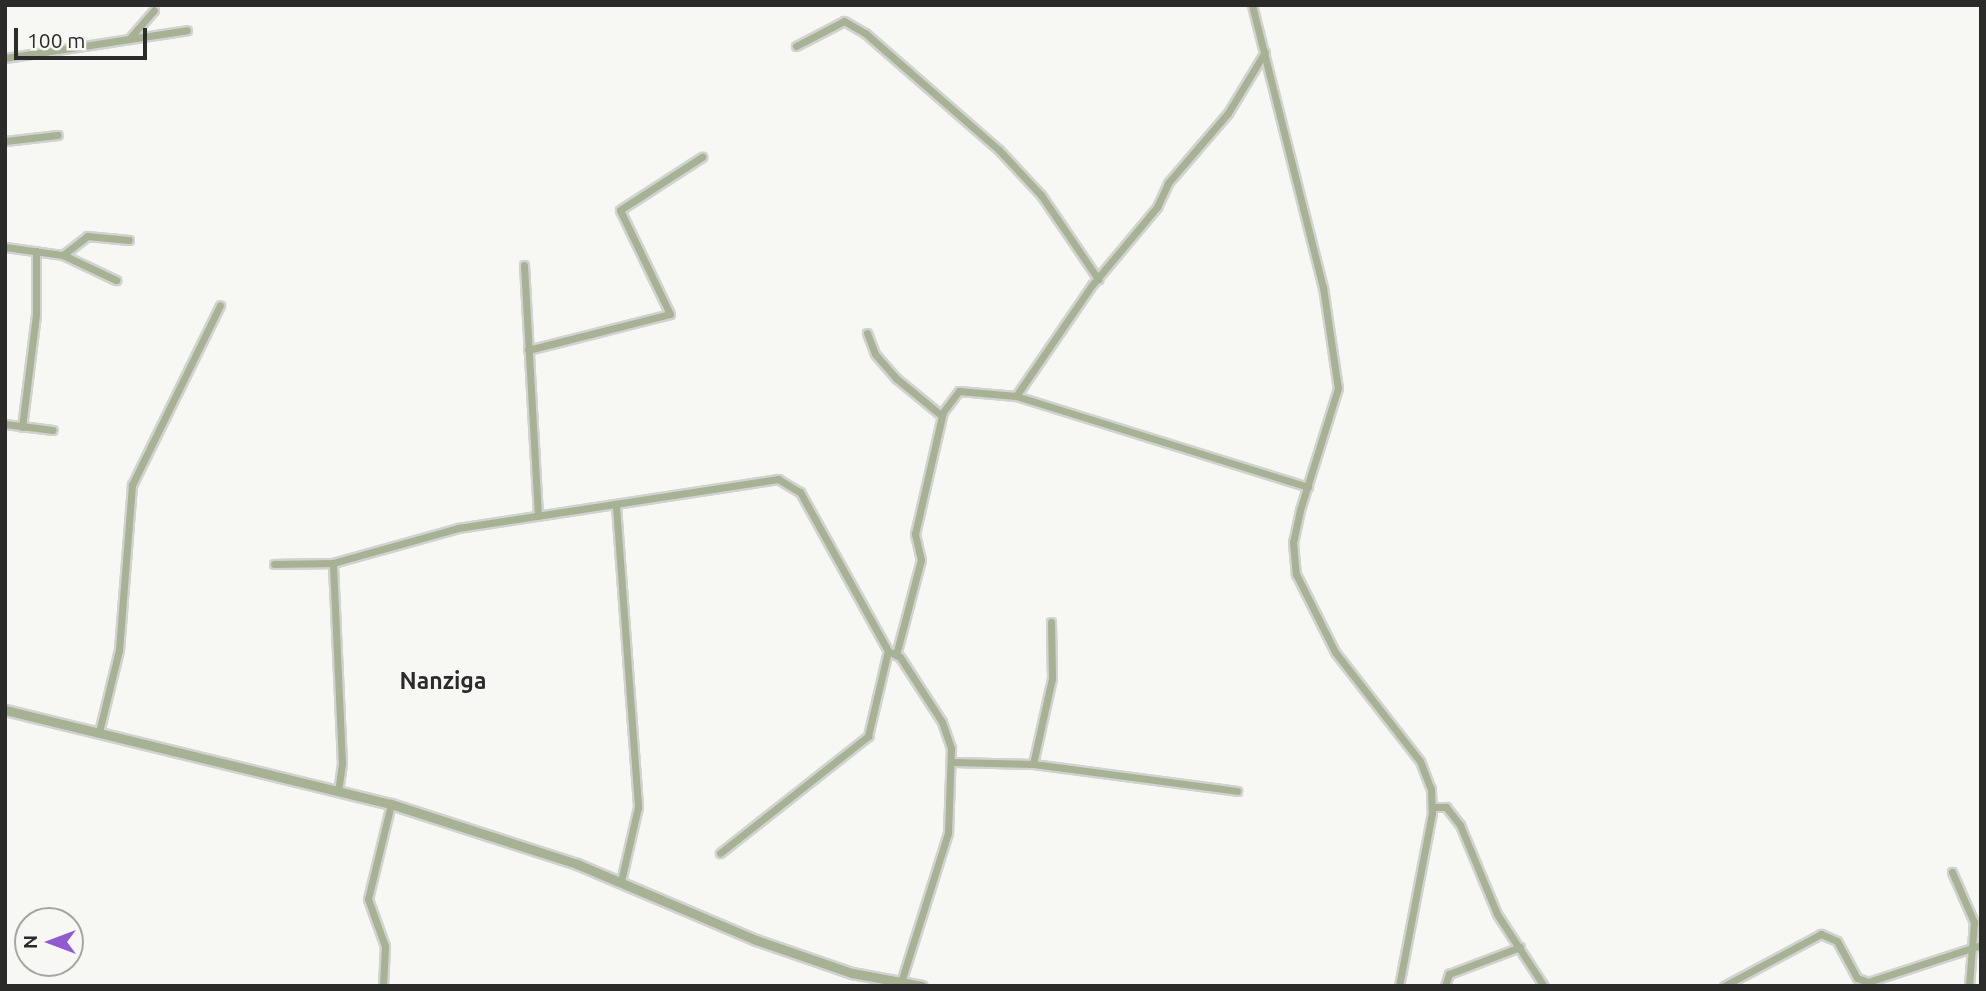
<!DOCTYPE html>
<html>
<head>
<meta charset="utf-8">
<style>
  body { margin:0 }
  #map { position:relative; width:1986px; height:991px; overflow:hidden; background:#f7f8f4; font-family:Ubuntu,sans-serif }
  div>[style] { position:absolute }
  .roads { filter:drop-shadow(2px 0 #d2d3d0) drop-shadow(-2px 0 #d2d3d0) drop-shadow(0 2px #d2d3d0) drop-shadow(0 -2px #d2d3d0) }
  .minor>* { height:7px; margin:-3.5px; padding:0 3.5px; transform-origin:3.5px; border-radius:3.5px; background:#a7b194 }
  .tertiary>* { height:9px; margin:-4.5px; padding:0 4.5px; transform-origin:4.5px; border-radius:4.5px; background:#a7b194 }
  span { translate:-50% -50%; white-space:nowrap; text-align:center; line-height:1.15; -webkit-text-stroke:6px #f7f8f4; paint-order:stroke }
  .quarter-label { font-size:23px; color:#2b2c2a; font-weight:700 }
  .frame { position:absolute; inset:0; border:7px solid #2b2c2a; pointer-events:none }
  .north { position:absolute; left:14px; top:907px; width:70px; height:70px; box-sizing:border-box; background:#f7f8f4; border:2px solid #a5a6a3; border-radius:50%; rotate:270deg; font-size:19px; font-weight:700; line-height:28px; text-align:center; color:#2b2c2a }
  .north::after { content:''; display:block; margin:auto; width:24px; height:32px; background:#925ad2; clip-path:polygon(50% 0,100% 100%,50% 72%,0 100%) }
  .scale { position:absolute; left:14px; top:28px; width:133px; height:32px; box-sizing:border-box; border:4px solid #2b2c2a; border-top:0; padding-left:9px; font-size:21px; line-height:24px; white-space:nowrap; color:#2b2c2a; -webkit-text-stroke:5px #f7f8f4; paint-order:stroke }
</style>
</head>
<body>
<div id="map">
  <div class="roads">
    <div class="minor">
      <i style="left:1252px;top:5px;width:291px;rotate:75.9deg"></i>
      <i style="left:1323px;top:287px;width:102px;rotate:81.6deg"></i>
      <i style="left:1338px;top:388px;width:128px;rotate:107.3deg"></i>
      <i style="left:1300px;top:510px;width:33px;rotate:102deg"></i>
      <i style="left:1293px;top:542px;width:32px;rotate:85deg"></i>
      <i style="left:1296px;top:574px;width:87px;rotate:63.4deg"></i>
      <i style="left:1335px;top:652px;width:138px;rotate:52.1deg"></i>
      <i style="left:1420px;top:761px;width:30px;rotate:69deg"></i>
      <i style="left:1431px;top:789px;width:24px;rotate:88deg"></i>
      <i style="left:1432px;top:813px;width:176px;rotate:100.8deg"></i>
      <i style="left:129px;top:39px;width:38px;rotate:-49deg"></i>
      <i style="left:796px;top:46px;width:54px;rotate:-27.5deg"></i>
      <i style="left:844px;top:21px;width:24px;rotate:30deg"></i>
      <i style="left:865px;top:33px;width:178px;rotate:41.1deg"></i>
      <i style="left:999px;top:150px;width:62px;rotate:47deg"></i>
      <i style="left:1041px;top:195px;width:102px;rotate:55.8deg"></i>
      <i style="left:5px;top:58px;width:184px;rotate:-8.7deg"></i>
      <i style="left:5px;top:141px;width:53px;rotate:-6.5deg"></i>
      <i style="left:5px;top:247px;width:59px;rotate:7.9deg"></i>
      <i style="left:63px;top:255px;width:59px;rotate:25.3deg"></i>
      <i style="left:63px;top:255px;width:31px;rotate:-38deg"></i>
      <i style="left:87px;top:236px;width:42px;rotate:5.4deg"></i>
      <i style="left:524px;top:265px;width:251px;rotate:86.8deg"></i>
      <i style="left:867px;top:333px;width:22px;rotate:69deg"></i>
      <i style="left:875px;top:354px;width:33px;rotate:49deg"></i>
      <i style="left:897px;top:379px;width:58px;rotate:39.4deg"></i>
      <i style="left:528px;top:350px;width:146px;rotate:-14.2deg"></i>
      <i style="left:670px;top:314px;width:115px;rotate:-115.7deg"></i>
      <i style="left:620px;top:210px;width:98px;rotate:-32.9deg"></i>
      <i style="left:1016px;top:396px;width:135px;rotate:-55.6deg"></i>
      <i style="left:1092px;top:285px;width:102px;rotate:-50.2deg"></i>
      <i style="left:1157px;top:207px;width:26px;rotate:-65deg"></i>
      <i style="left:1168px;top:183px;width:92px;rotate:-49.4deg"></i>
      <i style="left:1228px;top:113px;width:71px;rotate:-58.8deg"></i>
      <i style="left:5px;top:424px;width:48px;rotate:7.1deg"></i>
      <i style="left:22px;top:427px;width:114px;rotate:-82.9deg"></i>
      <i style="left:36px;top:314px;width:63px;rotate:-90deg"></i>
      <i style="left:616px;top:506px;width:302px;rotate:85.8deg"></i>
      <i style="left:638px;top:807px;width:76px;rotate:102.9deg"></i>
      <i style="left:274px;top:564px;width:59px;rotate:-1deg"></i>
      <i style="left:896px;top:655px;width:98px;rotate:-75.3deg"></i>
      <i style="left:921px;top:560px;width:27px;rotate:-103deg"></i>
      <i style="left:915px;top:534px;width:125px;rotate:-77.1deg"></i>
      <i style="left:943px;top:412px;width:26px;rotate:-53deg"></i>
      <i style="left:959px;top:391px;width:57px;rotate:5deg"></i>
      <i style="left:1016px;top:396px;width:306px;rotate:17.3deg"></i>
      <i style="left:99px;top:732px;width:84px;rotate:-76.3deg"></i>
      <i style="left:119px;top:650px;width:166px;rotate:-85.5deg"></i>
      <i style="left:132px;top:485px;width:200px;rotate:-63.9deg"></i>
      <i style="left:953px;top:762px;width:80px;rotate:1.4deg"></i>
      <i style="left:1033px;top:764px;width:88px;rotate:-77.5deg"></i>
      <i style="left:1052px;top:678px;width:56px;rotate:-91deg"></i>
      <i style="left:1033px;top:764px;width:206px;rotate:7.5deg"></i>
      <i style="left:338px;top:792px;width:29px;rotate:-82deg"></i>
      <i style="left:342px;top:763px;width:200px;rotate:-92.6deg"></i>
      <i style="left:333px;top:563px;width:130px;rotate:-15.6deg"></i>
      <i style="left:458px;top:528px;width:324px;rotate:-8.7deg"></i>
      <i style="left:778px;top:479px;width:26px;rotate:31deg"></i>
      <i style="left:800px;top:492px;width:182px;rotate:61deg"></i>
      <i style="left:888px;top:651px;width:13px;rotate:27deg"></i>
      <i style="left:900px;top:657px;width:77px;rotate:57.1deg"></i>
      <i style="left:942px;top:722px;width:28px;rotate:71deg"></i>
      <i style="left:951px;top:748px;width:85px;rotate:92deg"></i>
      <i style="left:948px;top:833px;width:156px;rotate:107.5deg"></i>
      <i style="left:1432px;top:807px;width:14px"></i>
      <i style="left:1446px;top:807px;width:23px;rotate:52deg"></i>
      <i style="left:1460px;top:825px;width:96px;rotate:67.4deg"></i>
      <i style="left:1497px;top:914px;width:86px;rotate:56.9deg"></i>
      <i style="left:720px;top:853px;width:189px;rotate:-38.3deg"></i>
      <i style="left:868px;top:736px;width:87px;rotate:-76.8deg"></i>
      <i style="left:1952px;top:872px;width:55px;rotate:66.3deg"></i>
      <i style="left:1974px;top:922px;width:64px;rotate:94.5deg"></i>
      <i style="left:383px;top:986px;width:40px;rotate:-87.1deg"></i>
      <i style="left:385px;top:946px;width:50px;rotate:-109.9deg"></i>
      <i style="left:368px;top:899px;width:98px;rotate:-76.4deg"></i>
      <i style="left:1445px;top:986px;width:13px;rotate:-72deg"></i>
      <i style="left:1449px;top:974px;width:76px;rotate:-20.8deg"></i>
      <i style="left:1724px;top:986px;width:110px;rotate:-28.2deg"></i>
      <i style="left:1821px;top:934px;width:17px;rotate:24deg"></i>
      <i style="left:1837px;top:941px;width:42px;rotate:61.6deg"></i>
      <i style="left:1857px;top:978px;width:12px;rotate:20deg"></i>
      <i style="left:1868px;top:982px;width:119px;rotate:-18.1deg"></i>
    </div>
    <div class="tertiary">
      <i style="left:5px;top:710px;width:397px;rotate:13.7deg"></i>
      <i style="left:391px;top:804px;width:195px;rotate:17.9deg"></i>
      <i style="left:577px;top:864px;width:194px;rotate:23deg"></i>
      <i style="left:756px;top:940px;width:102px;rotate:19deg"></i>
      <i style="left:852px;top:973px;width:71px;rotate:10.5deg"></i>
    </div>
  </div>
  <div class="quarter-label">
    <span style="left:443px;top:681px">Nanziga</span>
  </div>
  <div class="frame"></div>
  <div class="north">N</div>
  <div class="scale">100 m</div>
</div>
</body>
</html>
